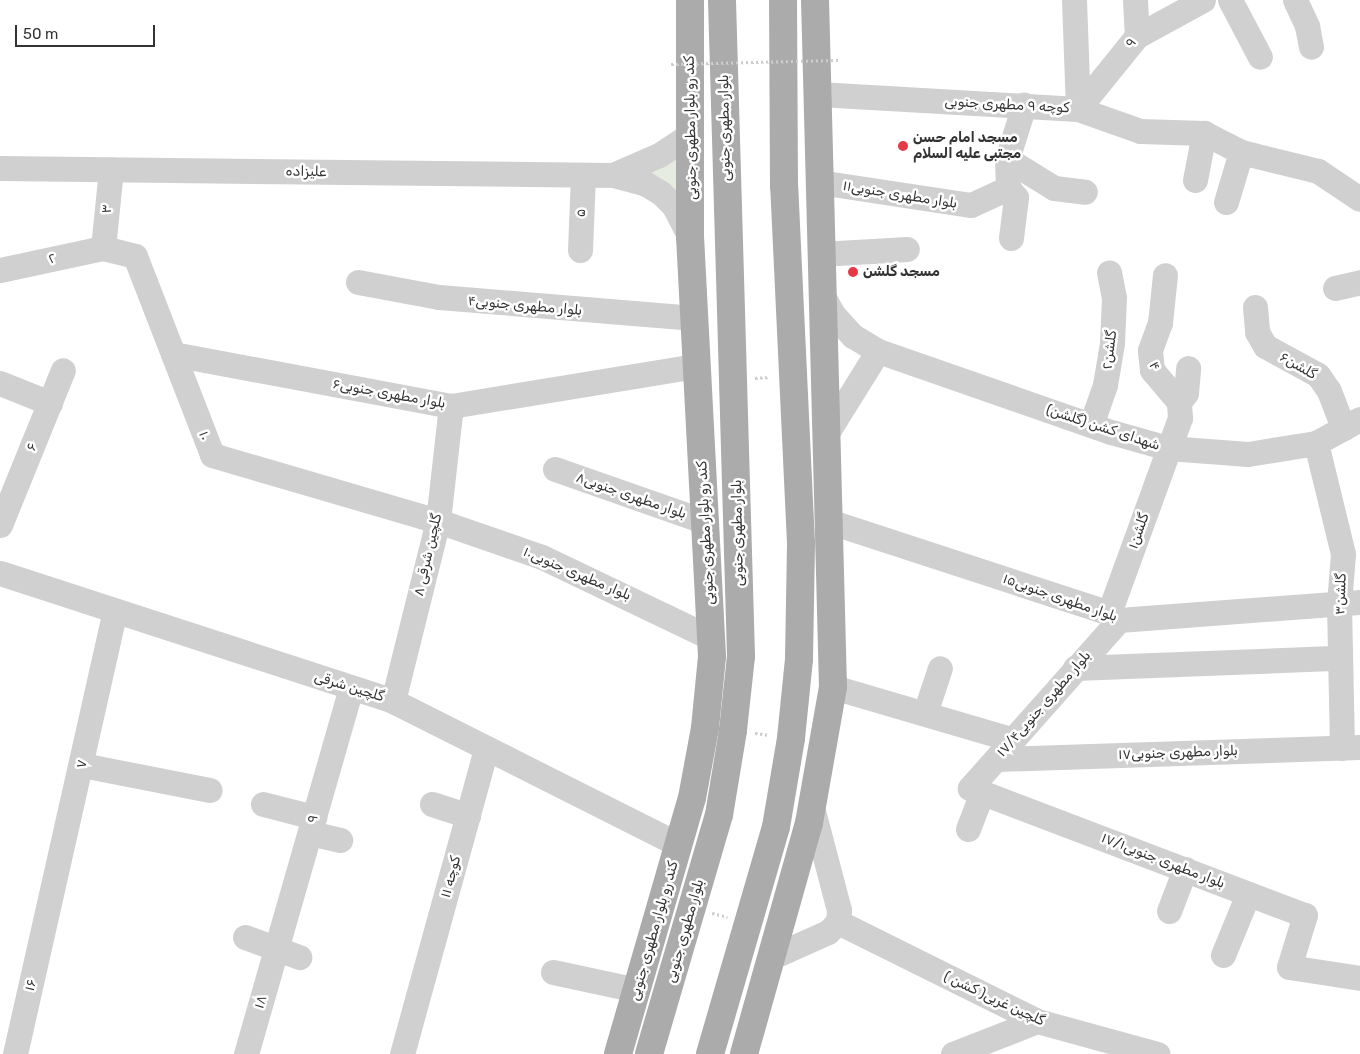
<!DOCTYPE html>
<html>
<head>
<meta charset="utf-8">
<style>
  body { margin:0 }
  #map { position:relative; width:1360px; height:1054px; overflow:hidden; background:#fff; font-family:Rubik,"Noto Naskh Arabic",sans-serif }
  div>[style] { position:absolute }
  .green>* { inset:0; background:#e6ecdf }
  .path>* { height:3px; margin-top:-1.5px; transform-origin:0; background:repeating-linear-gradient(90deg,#cdcdcd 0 2.5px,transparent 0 5px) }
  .minor>* { height:25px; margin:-12.5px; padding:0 12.5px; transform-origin:12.5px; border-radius:12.5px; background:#d0d0d0 }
  .major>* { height:28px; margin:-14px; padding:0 14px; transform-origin:14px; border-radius:14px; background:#ababab }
  .path-bridge>* { height:3px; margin-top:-1.5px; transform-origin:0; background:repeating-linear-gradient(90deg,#cdcdcd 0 2.5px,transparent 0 5px) }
  .dots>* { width:14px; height:14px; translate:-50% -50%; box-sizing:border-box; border:2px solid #fff; border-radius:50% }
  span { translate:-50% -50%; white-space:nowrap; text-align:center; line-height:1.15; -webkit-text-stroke:5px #fff; paint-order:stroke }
  .street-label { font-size:14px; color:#333 }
  .poi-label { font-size:14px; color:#333; font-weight:700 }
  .left { translate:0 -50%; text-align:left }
  .scale { position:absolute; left:15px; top:25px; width:140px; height:22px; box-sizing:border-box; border:2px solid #333; border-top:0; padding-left:6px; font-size:15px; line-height:18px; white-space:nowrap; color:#333; -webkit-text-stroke:4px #fff; paint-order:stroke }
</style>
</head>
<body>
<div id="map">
  <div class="green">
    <i style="clip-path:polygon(685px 147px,683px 202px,642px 173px)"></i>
  </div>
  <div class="path">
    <i style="left:755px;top:378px;width:15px;rotate:-4deg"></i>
    <i style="left:755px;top:733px;width:14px;rotate:8deg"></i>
    <i style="left:712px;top:913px;width:16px;rotate:14deg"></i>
  </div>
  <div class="minor">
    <i style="left:1074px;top:0;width:109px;rotate:87.9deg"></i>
    <i style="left:1135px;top:0;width:36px;rotate:87deg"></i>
    <i style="left:1230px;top:0;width:64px;rotate:62.2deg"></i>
    <i style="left:1295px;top:0;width:29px;rotate:65deg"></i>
    <i style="left:1307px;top:26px;width:21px;rotate:79deg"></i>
    <i style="left:818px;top:94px;width:260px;rotate:3.3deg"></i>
    <i style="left:1078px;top:109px;width:66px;rotate:19.5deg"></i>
    <i style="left:1140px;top:131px;width:64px;rotate:1.8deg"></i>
    <i style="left:1204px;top:133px;width:42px;rotate:27.2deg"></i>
    <i style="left:1241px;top:152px;width:79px;rotate:13.9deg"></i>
    <i style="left:1318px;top:171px;width:50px;rotate:33.7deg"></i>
    <i style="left:1078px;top:109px;width:94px;rotate:-51.1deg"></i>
    <i style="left:1137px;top:36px;width:75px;rotate:-28.6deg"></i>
    <i style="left:1007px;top:159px;width:55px;rotate:31.7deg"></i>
    <i style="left:1054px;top:188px;width:31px;rotate:7deg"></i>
    <i style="left:0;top:168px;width:613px;rotate:0.65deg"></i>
    <i style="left:613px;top:175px;width:34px;rotate:15deg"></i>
    <i style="left:646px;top:184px;width:17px;rotate:31deg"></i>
    <i style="left:661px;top:193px;width:18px;rotate:45deg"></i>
    <i style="left:674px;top:206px;width:35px;rotate:63deg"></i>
    <i style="left:613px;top:175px;width:50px;rotate:-23.5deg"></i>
    <i style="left:659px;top:155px;width:37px;rotate:-33deg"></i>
    <i style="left:1195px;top:180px;width:48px;rotate:-79.2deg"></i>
    <i style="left:819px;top:182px;width:154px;rotate:8.6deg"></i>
    <i style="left:971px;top:205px;width:41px;rotate:-24.7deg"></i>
    <i style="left:1226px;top:202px;width:52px;rotate:-73.3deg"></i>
    <i style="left:1011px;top:238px;width:41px;rotate:-83deg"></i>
    <i style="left:1016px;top:197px;width:12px;rotate:-132deg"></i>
    <i style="left:1008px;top:188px;width:29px;rotate:-92deg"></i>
    <i style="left:1007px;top:159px;width:57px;rotate:-72.5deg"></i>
    <i style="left:103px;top:248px;width:79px;rotate:-84.2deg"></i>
    <i style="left:580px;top:250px;width:75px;rotate:-87.7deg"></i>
    <i style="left:820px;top:254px;width:87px;rotate:-3.3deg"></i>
    <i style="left:0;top:270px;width:105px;rotate:-12.1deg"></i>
    <i style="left:103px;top:248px;width:33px;rotate:14deg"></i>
    <i style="left:135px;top:256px;width:213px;rotate:68.8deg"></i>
    <i style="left:212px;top:455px;width:235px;rotate:16.3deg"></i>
    <i style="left:438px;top:521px;width:110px;rotate:19.1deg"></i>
    <i style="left:542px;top:557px;width:187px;rotate:25.6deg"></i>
    <i style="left:358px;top:282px;width:82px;rotate:10.5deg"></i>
    <i style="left:439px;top:297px;width:256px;rotate:4.7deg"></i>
    <i style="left:1335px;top:288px;width:26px;rotate:-13deg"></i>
    <i style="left:821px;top:292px;width:24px;rotate:62deg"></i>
    <i style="left:832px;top:313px;width:31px;rotate:48deg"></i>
    <i style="left:853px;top:336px;width:29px;rotate:31deg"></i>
    <i style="left:878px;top:351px;width:247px;rotate:19.2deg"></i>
    <i style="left:1111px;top:432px;width:59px;rotate:15.7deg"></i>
    <i style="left:1168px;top:448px;width:80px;rotate:4.3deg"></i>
    <i style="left:1248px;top:454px;width:69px;rotate:-9.2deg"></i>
    <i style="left:1316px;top:443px;width:50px;rotate:-28.6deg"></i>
    <i style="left:1255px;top:307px;width:25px;rotate:85deg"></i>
    <i style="left:1257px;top:332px;width:16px;rotate:60deg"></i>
    <i style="left:1265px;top:346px;width:60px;rotate:28.7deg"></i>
    <i style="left:1318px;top:375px;width:19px;rotate:55deg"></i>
    <i style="left:1329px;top:391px;width:40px;rotate:69deg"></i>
    <i style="left:173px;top:354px;width:283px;rotate:10.6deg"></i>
    <i style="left:451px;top:406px;width:247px;rotate:-9.3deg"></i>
    <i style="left:0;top:383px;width:54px;rotate:21.8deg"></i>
    <i style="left:1179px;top:402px;width:11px;rotate:-52deg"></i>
    <i style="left:1186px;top:393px;width:25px;rotate:-85deg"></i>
    <i style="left:1091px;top:425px;width:42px;rotate:-70.7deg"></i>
    <i style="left:1105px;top:385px;width:43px;rotate:-80.5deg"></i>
    <i style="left:1112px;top:343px;width:45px;rotate:-87.5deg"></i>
    <i style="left:1114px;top:298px;width:26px;rotate:-101deg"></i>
    <i style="left:825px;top:436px;width:100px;rotate:-58.1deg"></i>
    <i style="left:1316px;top:443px;width:114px;rotate:76.3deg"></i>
    <i style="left:1343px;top:554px;width:50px;rotate:94.6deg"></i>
    <i style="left:1339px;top:604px;width:144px;rotate:88.8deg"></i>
    <i style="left:555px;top:469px;width:160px;rotate:19.3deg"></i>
    <i style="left:828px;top:521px;width:296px;rotate:18.1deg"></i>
    <i style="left:1109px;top:613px;width:12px;rotate:35deg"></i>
    <i style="left:1119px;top:620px;width:242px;rotate:-4.3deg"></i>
    <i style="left:0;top:525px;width:167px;rotate:-67.9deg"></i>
    <i style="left:0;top:573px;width:413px;rotate:18deg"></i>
    <i style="left:393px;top:701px;width:320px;rotate:26.7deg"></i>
    <i style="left:1109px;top:613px;width:208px;rotate:-70deg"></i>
    <i style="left:1180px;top:418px;width:16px;rotate:-94deg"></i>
    <i style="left:1179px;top:402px;width:42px;rotate:-130.2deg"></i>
    <i style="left:1152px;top:370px;width:20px;rotate:-96deg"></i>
    <i style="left:1150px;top:350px;width:29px;rotate:-70deg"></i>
    <i style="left:1160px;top:323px;width:48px;rotate:-84.1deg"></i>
    <i style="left:1119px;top:620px;width:225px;rotate:131.6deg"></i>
    <i style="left:970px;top:788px;width:358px;rotate:20.8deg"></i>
    <i style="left:1305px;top:915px;width:54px;rotate:107.1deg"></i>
    <i style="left:1289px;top:967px;width:72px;rotate:8.8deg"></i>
    <i style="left:1075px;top:668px;width:265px;rotate:-2.2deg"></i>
    <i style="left:833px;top:687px;width:185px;rotate:16.3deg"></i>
    <i style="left:393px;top:701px;width:186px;rotate:-76deg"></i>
    <i style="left:438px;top:521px;width:116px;rotate:-83.6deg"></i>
    <i style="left:925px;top:713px;width:47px;rotate:-71.6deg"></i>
    <i style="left:997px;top:759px;width:363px;rotate:-1.9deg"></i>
    <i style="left:82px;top:765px;width:130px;rotate:11.1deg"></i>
    <i style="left:263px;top:804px;width:53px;rotate:14.3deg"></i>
    <i style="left:432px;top:804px;width:38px;rotate:18deg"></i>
    <i style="left:968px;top:829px;width:40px;rotate:-69deg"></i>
    <i style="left:310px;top:833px;width:31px;rotate:13deg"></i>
    <i style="left:1169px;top:911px;width:45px;rotate:-69.1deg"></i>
    <i style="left:838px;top:922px;width:222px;rotate:26.4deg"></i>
    <i style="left:1037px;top:1021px;width:125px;rotate:15.3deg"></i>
    <i style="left:245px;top:937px;width:58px;rotate:20.3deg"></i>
    <i style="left:1223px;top:955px;width:66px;rotate:-67.7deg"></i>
    <i style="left:772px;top:957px;width:61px;rotate:-24.1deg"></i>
    <i style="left:828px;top:932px;width:14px;rotate:-45deg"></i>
    <i style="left:838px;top:922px;width:12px;rotate:-85deg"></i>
    <i style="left:839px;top:910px;width:106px;rotate:-104.7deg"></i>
    <i style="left:553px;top:972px;width:86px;rotate:12.1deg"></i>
    <i style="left:15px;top:1054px;width:454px;rotate:-77.3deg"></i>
    <i style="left:246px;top:1054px;width:381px;rotate:-74deg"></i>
    <i style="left:402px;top:1054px;width:315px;rotate:-74.6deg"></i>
    <i style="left:953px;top:1054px;width:90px;rotate:-21.4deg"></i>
  </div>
  <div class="major">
    <i style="left:618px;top:1054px;width:266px;rotate:-73.9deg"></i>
    <i style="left:692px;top:798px;width:71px;rotate:-79.5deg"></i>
    <i style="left:705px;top:728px;width:72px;rotate:-84.4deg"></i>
    <i style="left:712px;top:656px;width:420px;rotate:-93deg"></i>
    <i style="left:690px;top:237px;width:237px;rotate:-90deg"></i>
    <i style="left:649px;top:1054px;width:249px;rotate:-73.7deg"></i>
    <i style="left:719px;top:815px;width:86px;rotate:-80.6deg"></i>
    <i style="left:733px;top:730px;width:74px;rotate:-83.8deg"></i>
    <i style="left:741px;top:656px;width:656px;rotate:-91.66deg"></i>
    <i style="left:710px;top:1054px;width:236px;rotate:-73.8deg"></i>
    <i style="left:776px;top:827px;width:90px;rotate:-80.4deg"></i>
    <i style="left:791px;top:738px;width:79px;rotate:-84.2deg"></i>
    <i style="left:799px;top:659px;width:116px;rotate:-89deg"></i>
    <i style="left:801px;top:543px;width:357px;rotate:-92.7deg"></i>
    <i style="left:784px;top:186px;width:186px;rotate:-90.3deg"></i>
    <i style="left:744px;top:1054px;width:240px;rotate:-74.3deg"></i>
    <i style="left:809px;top:823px;width:138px;rotate:-80deg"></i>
    <i style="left:833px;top:687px;width:687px;rotate:-91.5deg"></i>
  </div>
  <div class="path-bridge">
    <i style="left:671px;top:64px;width:167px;rotate:-1.4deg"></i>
  </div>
  <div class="dots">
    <i style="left:903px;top:146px;background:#e63946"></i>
    <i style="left:853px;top:272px;background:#e63946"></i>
  </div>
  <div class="street-label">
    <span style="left:1131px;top:43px;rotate:-50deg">۹</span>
    <span style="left:1007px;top:105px;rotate:3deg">کوچه ۹ مطهری جنوبی</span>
    <span style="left:691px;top:128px;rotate:-91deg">کند رو بلوار مطهری جنوبی</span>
    <span style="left:725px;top:128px;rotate:-91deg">بلوار مطهری جنوبی</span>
    <span style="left:306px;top:172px;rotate:1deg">علیزاده</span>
    <span style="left:900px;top:195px;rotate:9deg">بلوار مطهری جنوبی۱۱</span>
    <span style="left:107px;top:209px;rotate:-84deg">۳</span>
    <span style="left:581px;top:213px;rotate:-87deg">۵</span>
    <span style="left:52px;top:259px;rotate:-12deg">۲</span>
    <span style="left:525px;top:306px;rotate:5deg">بلوار مطهری جنوبی۴</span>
    <span style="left:1110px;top:350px;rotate:-83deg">گلشن۲</span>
    <span style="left:1154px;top:366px;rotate:72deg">۴</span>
    <span style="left:1298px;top:366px;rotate:30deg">گلشن۶</span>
    <span style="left:389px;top:394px;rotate:10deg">بلوار مطهری جنوبی۶</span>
    <span style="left:1103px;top:428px;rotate:18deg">شهدای کشن (گلشن)</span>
    <span style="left:204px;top:436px;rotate:69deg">۱۰</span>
    <span style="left:32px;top:447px;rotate:-68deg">۶</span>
    <span style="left:631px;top:496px;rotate:19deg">۸بلوار مطهری جنوبی</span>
    <span style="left:1139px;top:531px;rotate:-71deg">گلشن۱</span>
    <span style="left:706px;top:533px;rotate:-93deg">کند رو بلوار مطهری جنوبی</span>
    <span style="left:738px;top:533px;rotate:-91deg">بلوار مطهری جنوبی</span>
    <span style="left:428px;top:555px;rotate:-77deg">۸ گلچین شرقی</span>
    <span style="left:577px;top:574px;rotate:23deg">بلوار مطهری جنوبی۱۰</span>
    <span style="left:1341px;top:594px;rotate:-88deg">گلشن۳</span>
    <span style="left:1060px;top:598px;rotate:19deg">بلوار مطهری جنوبی۱۵</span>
    <span style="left:349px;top:687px;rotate:17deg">گلچین شرقی</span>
    <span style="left:1044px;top:704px;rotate:-49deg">بلوار مطهری جنوبی۱۷/۴</span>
    <span style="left:1178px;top:753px;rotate:-2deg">بلوار مطهری جنوبی۱۷</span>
    <span style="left:82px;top:764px;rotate:-78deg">۷</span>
    <span style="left:313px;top:819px;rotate:-75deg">۹</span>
    <span style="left:1163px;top:861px;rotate:21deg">بلوار مطهری جنوبی۱۷/۱</span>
    <span style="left:451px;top:877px;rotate:-75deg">کوچه ۱۱</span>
    <span style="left:654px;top:931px;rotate:-74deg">کند رو بلوار مطهری جنوبی</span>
    <span style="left:685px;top:931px;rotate:-74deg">بلوار مطهری جنوبی</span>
    <span style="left:31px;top:985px;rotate:-77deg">۱۶</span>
    <span style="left:994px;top:999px;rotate:25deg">گلچین غربی( کشن )</span>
    <span style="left:261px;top:1002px;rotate:-73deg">۱۸</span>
  </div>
  <div class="poi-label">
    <span class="left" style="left:913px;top:146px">مسجد امام حسن<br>مجتبی علیه السلام</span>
    <span class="left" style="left:863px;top:272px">مسجد گلشن</span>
  </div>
  <div class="scale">50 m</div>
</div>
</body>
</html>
